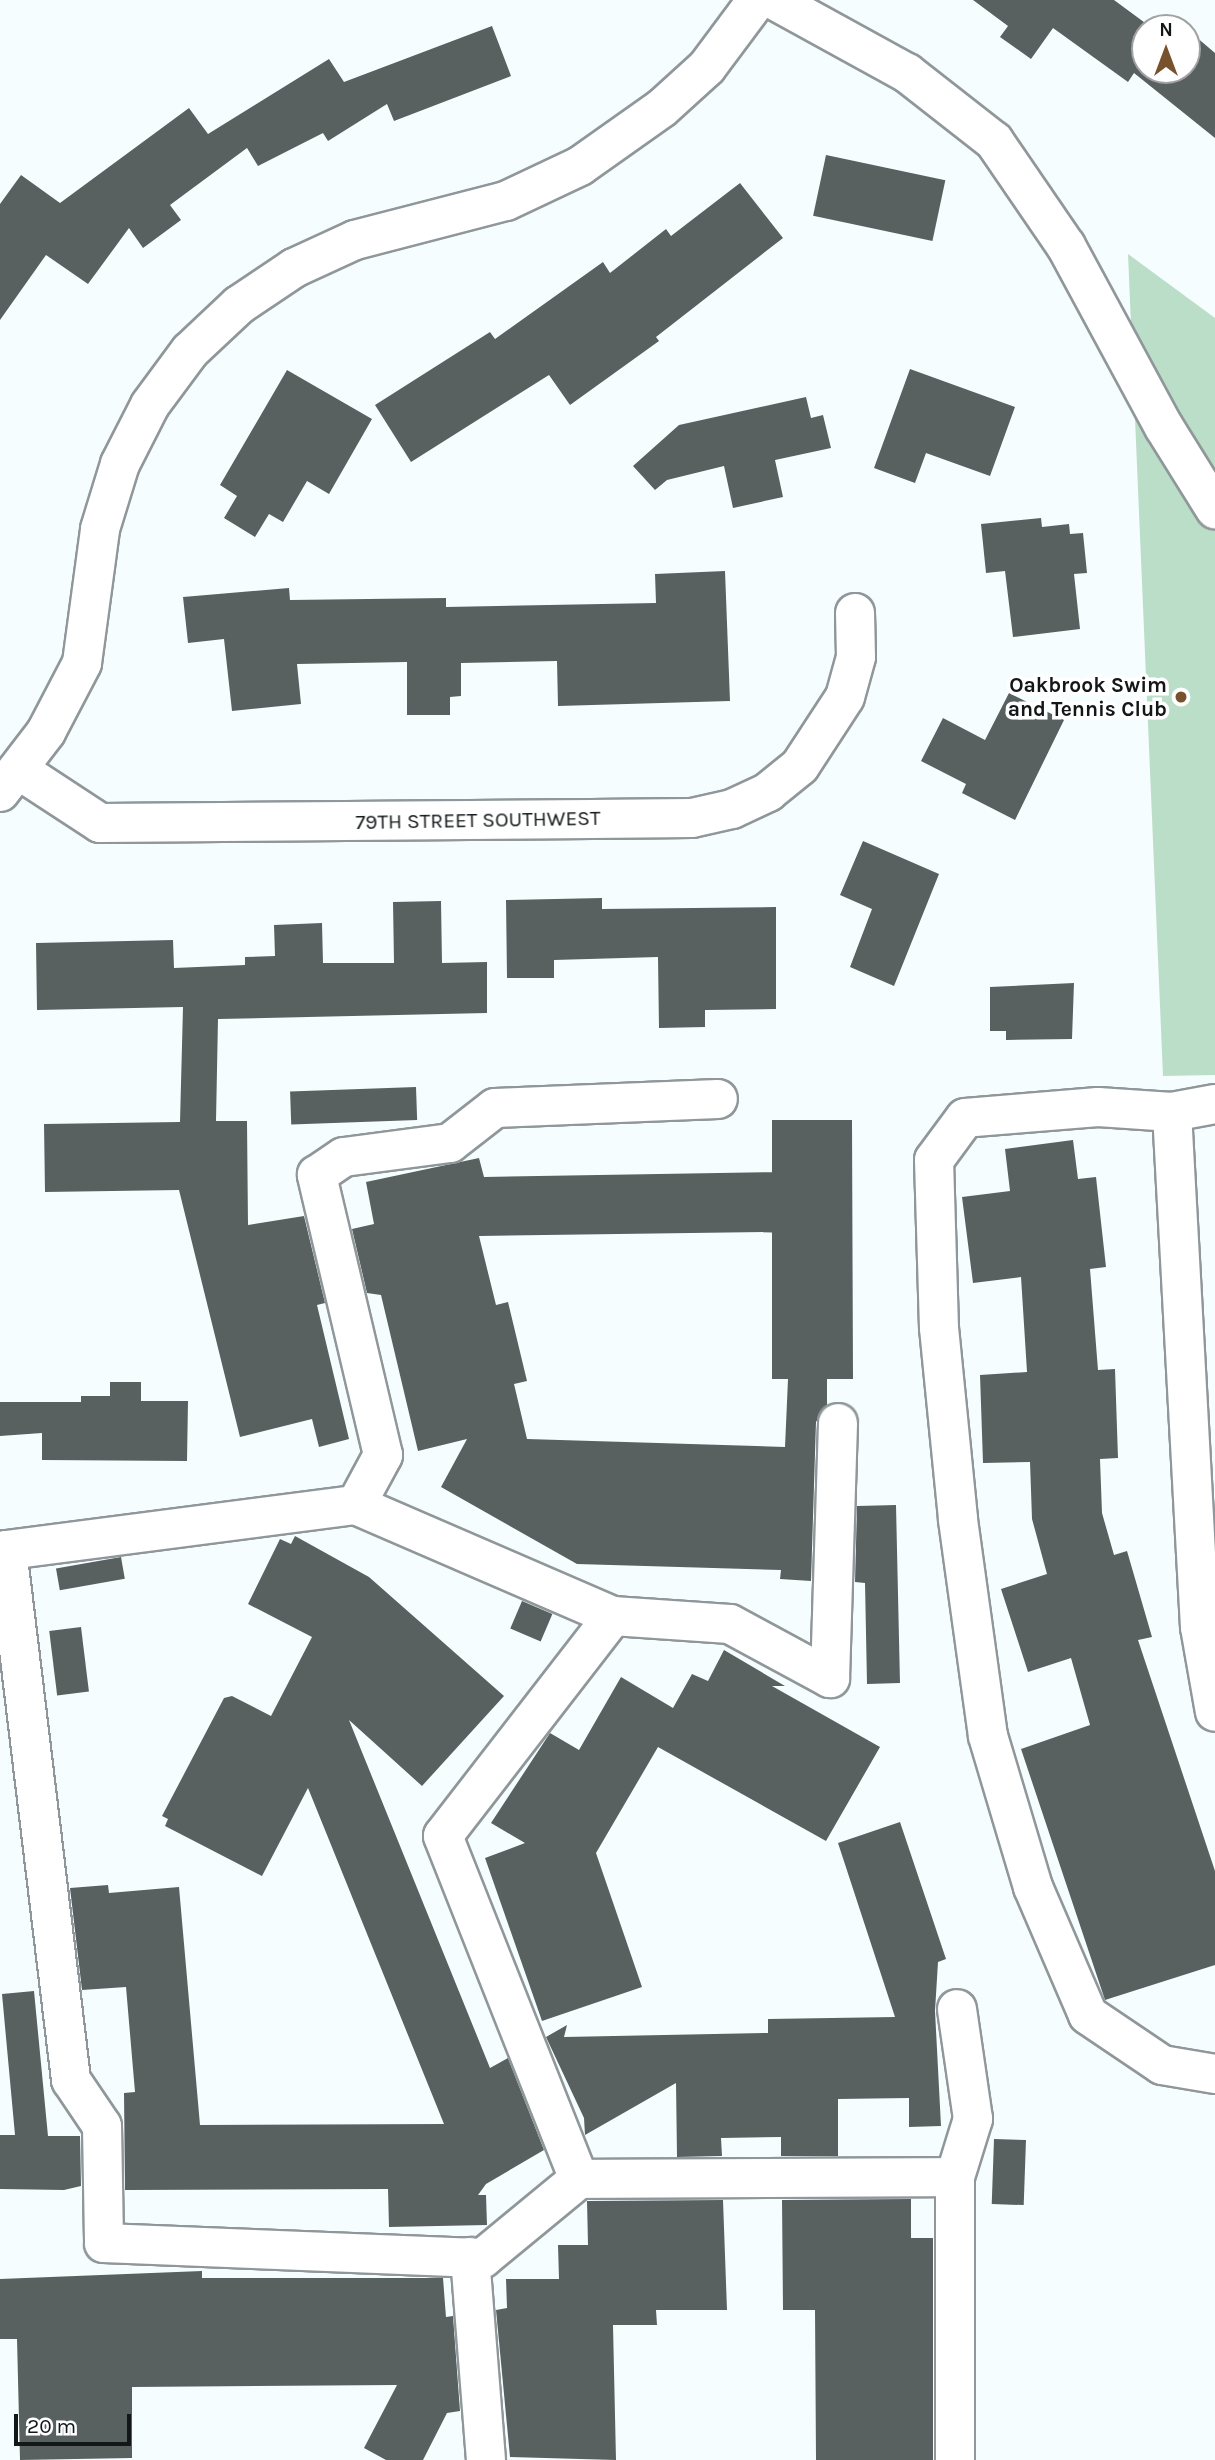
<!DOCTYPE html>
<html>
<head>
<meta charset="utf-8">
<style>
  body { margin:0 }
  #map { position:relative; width:1215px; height:2460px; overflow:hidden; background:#f6fdff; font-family:Karla,sans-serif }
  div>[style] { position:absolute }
  .green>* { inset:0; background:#bbdec8 }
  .building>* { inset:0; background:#596160; transform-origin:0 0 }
  .roads { filter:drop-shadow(2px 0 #90979a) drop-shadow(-2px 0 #90979a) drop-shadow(0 2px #90979a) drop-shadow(0 -2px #90979a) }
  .minor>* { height:38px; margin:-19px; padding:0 19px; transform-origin:19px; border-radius:19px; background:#fff }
  .dots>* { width:19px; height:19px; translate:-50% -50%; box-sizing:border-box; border:4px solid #fff; border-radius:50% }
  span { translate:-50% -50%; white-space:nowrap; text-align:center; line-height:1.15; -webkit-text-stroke:7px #fff; paint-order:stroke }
  .poi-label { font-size:21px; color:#141718; font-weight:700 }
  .right { translate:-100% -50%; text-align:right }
  .street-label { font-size:21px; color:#141718 }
  .north { position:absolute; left:1131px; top:14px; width:70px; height:70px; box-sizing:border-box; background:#fff; border:2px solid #a1a2a3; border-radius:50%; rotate:0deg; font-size:19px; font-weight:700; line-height:28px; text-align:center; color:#141718 }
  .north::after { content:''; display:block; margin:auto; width:24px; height:32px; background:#77522d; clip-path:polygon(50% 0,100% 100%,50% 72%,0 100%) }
  .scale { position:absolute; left:14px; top:2414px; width:117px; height:32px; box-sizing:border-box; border:4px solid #141718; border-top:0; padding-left:9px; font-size:21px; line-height:24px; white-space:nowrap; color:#141718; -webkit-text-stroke:5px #fff; paint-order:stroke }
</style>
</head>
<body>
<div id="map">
  <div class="green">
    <i style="clip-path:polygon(1128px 254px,1215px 318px,1215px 1075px,1163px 1076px)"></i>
  </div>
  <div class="building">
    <i style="clip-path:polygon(973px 0,1114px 0,1152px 28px,1145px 28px,1145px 70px,1187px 70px,1187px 46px,1195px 36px,1215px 53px,1215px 138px,1134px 73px,1128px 82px,1053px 28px,1031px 59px,1000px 37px,1008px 26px)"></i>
    <i style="clip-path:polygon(492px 26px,511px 76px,394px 121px,387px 104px,328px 141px,323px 133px,258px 166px,247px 148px,170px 205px,181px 220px,143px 248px,129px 228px,88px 284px,46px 255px,0 320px,0 204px,21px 175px,60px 203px,189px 108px,208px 134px,329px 59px,344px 82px)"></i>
    <i style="left:826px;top:155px;width:122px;height:62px;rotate:12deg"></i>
    <i style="clip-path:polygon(740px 183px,783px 238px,656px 337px,659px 341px,570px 405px,549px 375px,411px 462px,375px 405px,490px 332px,495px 339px,603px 262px,610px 273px,666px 229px,671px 236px)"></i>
    <i style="clip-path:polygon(910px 369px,1015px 407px,990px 476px,926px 453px,915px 483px,874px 468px)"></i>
    <i style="clip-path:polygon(287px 370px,372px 419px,329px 494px,307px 481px,283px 522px,269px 514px,255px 537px,224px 518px,237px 496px,220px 485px)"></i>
    <i style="clip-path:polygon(806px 397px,811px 418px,823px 415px,831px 448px,775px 460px,783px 497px,733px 508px,724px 466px,667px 480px,655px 490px,633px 466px,679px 425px)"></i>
    <i style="clip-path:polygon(1041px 518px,1042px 527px,1069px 524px,1070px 534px,1083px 533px,1087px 573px,1074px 574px,1080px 629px,1013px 637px,1005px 571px,986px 573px,981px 524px)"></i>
    <i style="clip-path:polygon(725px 571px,730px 701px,558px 706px,557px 661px,461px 663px,461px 696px,450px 697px,450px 715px,407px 715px,407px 662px,297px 664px,301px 704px,232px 711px,224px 639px,188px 643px,183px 597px,289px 588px,290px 600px,446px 598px,446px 607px,656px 603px,655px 574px)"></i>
    <i style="clip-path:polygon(1009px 693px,1064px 720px,1015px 820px,962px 793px,966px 784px,921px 761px,943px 718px,985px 740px)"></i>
    <i style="clip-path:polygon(863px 841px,939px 874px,894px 986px,850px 967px,872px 909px,840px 895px)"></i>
    <i style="clip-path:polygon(602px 898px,602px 909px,776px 907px,776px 1009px,705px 1010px,705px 1027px,659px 1028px,658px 957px,554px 960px,554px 978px,507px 978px,506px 900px)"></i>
    <i style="clip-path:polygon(441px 901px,442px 963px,487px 962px,487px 1013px,218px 1019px,216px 1121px,247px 1121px,248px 1225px,304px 1216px,325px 1303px,317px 1305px,349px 1439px,319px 1447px,312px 1419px,240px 1437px,179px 1190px,45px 1192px,44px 1124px,180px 1122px,183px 1007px,37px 1010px,36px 943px,173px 940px,174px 968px,245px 965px,245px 957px,275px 956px,274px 925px,322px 923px,323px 963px,394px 963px,393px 902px)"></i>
    <i style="clip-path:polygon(1074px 983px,1072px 1039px,1006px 1040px,1006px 1031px,990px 1031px,990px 987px)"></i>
    <i style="left:416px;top:1087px;width:33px;height:126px;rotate:88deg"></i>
    <i style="clip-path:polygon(evenodd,772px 1120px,852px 1120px,853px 1379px,827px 1379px,827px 1405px,816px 1422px,811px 1581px,780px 1579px,781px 1570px,577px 1564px,441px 1487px,467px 1439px,418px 1451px,381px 1295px,367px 1293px,352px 1229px,374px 1224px,366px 1182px,479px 1158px,484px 1177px,772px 1172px,772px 1120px,772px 1232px,772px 1379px,788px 1379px,785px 1447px,527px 1439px,514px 1384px,527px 1381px,508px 1302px,496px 1305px,479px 1236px,772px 1232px)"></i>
    <i style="clip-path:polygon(1073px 1140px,1078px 1179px,1096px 1177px,1106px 1267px,1090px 1269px,1098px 1370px,1115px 1369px,1118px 1458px,1100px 1459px,1102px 1513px,1114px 1555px,1127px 1551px,1152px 1637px,1138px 1640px,1215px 1871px,1215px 1965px,1105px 2000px,1021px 1749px,1090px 1725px,1071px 1658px,1028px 1672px,1001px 1589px,1047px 1574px,1032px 1519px,1030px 1462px,983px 1463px,980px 1375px,1027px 1372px,1021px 1277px,973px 1283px,962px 1197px,1010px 1191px,1005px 1149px)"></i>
    <i style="clip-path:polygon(110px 1382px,141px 1382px,141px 1401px,188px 1401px,187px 1461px,42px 1460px,42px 1433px,0 1436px,0 1402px,81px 1402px,81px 1396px,110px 1396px)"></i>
    <i style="clip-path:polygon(896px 1505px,900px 1683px,867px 1684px,865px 1583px,855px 1582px,857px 1506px)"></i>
    <i style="clip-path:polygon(295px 1536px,369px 1577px,504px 1696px,422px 1786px,349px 1720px,490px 2068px,508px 2058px,544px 2150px,486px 2184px,478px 2195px,486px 2195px,487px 2225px,389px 2227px,388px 2189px,125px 2190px,124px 2093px,135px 2092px,126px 1987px,82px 1990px,70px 1888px,108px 1885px,109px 1893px,179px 1887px,200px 2125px,444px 2124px,308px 1788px,262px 1876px,165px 1826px,168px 1819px,162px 1816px,224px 1698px,232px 1696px,271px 1716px,312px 1637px,248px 1604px,280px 1539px,291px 1544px)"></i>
    <i style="left:121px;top:1557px;width:22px;height:66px;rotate:80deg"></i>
    <i style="left:522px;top:1601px;width:33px;height:30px;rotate:23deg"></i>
    <i style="left:81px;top:1627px;width:65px;height:32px;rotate:83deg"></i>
    <i style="clip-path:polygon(724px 1650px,785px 1686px,772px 1686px,880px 1747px,826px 1841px,658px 1747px,596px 1853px,642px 1987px,542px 2021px,485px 1858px,525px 1843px,491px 1823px,550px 1733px,579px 1750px,621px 1677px,673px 1708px,692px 1674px,708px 1681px)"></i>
    <i style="clip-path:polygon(900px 1822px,946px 1959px,938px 1962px,935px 2011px,941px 2126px,909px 2127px,909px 2098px,838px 2099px,838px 2156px,781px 2156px,781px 2137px,721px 2138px,722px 2156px,677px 2157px,676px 2083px,585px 2135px,584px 2118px,546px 2037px,567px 2025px,564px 2037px,768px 2033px,768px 2019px,895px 2017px,838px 1843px)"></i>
    <i style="clip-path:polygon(34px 1991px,48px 2136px,80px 2136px,81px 2186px,64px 2190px,0 2189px,0 2135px,15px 2135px,2px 1994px)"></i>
    <i style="left:994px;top:2139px;width:32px;height:65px;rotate:2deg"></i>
    <i style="clip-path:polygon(911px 2199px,911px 2238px,933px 2238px,933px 2460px,816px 2460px,815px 2310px,783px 2310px,782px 2200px)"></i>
    <i style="clip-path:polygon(723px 2200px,727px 2310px,656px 2310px,657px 2325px,613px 2325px,616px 2460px,510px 2457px,496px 2310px,507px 2308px,506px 2279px,559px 2279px,558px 2245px,588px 2245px,587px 2201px)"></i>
    <i style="clip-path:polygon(202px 2271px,202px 2278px,443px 2278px,446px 2317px,453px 2316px,460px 2411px,447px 2413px,423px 2460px,386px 2460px,364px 2448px,397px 2385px,132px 2387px,132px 2458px,20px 2460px,17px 2339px,0 2339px,0 2279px)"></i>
  </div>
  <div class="roads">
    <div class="minor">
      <i style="left:774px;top:0;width:152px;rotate:28.8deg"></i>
      <i style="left:907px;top:73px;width:110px;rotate:38deg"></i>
      <i style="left:994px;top:141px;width:127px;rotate:55.6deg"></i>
      <i style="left:1066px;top:246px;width:206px;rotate:61.6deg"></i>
      <i style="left:1164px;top:427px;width:97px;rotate:58.1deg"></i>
      <i style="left:19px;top:770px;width:97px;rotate:33.2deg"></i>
      <i style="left:100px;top:823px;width:592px;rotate:-0.48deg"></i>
      <i style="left:692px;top:818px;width:41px;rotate:-12.7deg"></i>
      <i style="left:732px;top:809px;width:40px;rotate:-25deg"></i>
      <i style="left:768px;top:792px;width:41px;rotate:-39.1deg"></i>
      <i style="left:800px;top:766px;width:82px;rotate:-56.9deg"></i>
      <i style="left:845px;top:697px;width:41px;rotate:-74.6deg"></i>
      <i style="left:856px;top:657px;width:44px;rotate:-91.3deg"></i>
      <i style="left:0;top:792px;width:76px;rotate:-52.5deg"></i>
      <i style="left:46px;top:732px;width:78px;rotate:-62.4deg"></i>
      <i style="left:82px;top:663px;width:135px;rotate:-82.3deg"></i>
      <i style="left:100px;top:529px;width:68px;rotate:-72.9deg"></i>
      <i style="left:120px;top:464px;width:66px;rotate:-63deg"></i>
      <i style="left:150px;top:405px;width:67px;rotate:-53.5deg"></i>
      <i style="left:190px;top:351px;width:67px;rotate:-43.2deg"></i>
      <i style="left:239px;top:305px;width:66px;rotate:-33.9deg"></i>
      <i style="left:294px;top:268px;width:67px;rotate:-24.7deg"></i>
      <i style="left:355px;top:240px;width:156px;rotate:-14.5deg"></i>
      <i style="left:506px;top:201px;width:82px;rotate:-25.3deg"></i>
      <i style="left:580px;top:166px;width:100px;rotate:-35.3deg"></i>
      <i style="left:662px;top:108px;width:61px;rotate:-42.3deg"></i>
      <i style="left:707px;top:67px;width:84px;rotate:-53.3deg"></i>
      <i style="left:1215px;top:1104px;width:44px;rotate:169.5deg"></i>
      <i style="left:1172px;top:1112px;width:74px;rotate:-176.1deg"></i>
      <i style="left:1098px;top:1107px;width:133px;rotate:175.3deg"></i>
      <i style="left:965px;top:1118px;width:52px;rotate:126.4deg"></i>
      <i style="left:934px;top:1160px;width:168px;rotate:88.3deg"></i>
      <i style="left:939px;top:1328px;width:193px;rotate:84.3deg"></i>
      <i style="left:958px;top:1520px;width:218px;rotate:82.1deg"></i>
      <i style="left:988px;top:1736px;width:158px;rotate:73.4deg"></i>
      <i style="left:1033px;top:1887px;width:139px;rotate:66.7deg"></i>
      <i style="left:1088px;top:2015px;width:89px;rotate:34deg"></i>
      <i style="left:1162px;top:2065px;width:54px;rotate:9.6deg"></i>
      <i style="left:1172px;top:1112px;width:516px;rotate:86.89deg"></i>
      <i style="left:1200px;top:1627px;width:86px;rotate:80deg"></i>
      <i style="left:356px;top:1505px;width:57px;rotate:-61.6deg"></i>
      <i style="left:383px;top:1455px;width:288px;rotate:-103.3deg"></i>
      <i style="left:317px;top:1175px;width:32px;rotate:-34deg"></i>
      <i style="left:344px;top:1157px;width:107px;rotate:-7.5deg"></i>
      <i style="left:450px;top:1143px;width:57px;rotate:-37.9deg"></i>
      <i style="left:495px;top:1108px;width:223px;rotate:-2.3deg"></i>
      <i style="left:7px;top:1550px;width:534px;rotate:83.11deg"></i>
      <i style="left:71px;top:2080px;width:55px;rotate:56deg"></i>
      <i style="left:102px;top:2126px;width:117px;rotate:89deg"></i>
      <i style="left:104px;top:2243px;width:379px;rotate:2.3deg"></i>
      <i style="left:483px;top:2258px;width:124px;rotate:-39.5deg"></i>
      <i style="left:0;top:1551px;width:359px;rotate:-7.4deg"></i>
      <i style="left:356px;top:1505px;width:280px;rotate:23.4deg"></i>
      <i style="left:613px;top:1616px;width:117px;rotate:3.9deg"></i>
      <i style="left:730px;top:1624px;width:114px;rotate:28.4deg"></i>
      <i style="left:830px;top:1678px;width:255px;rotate:-88.2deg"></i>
      <i style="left:613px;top:1616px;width:278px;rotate:127.7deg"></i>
      <i style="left:443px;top:1836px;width:369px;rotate:68.4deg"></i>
      <i style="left:579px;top:2179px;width:376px;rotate:-0.3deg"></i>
      <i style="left:955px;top:2177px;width:283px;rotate:90deg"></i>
      <i style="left:955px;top:2177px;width:61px;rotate:-72.8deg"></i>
      <i style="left:973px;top:2119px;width:111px;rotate:-98.3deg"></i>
      <i style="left:470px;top:2257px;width:204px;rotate:85.5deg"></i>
    </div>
  </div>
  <div class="dots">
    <i style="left:1181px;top:697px;background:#77522d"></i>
  </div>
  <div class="poi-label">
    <span class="right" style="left:1167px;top:697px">Oakbrook Swim<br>and Tennis Club</span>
  </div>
  <div class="street-label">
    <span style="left:478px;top:820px;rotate:-1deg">79TH STREET SOUTHWEST</span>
  </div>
  <div class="north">N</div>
  <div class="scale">20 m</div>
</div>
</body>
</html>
